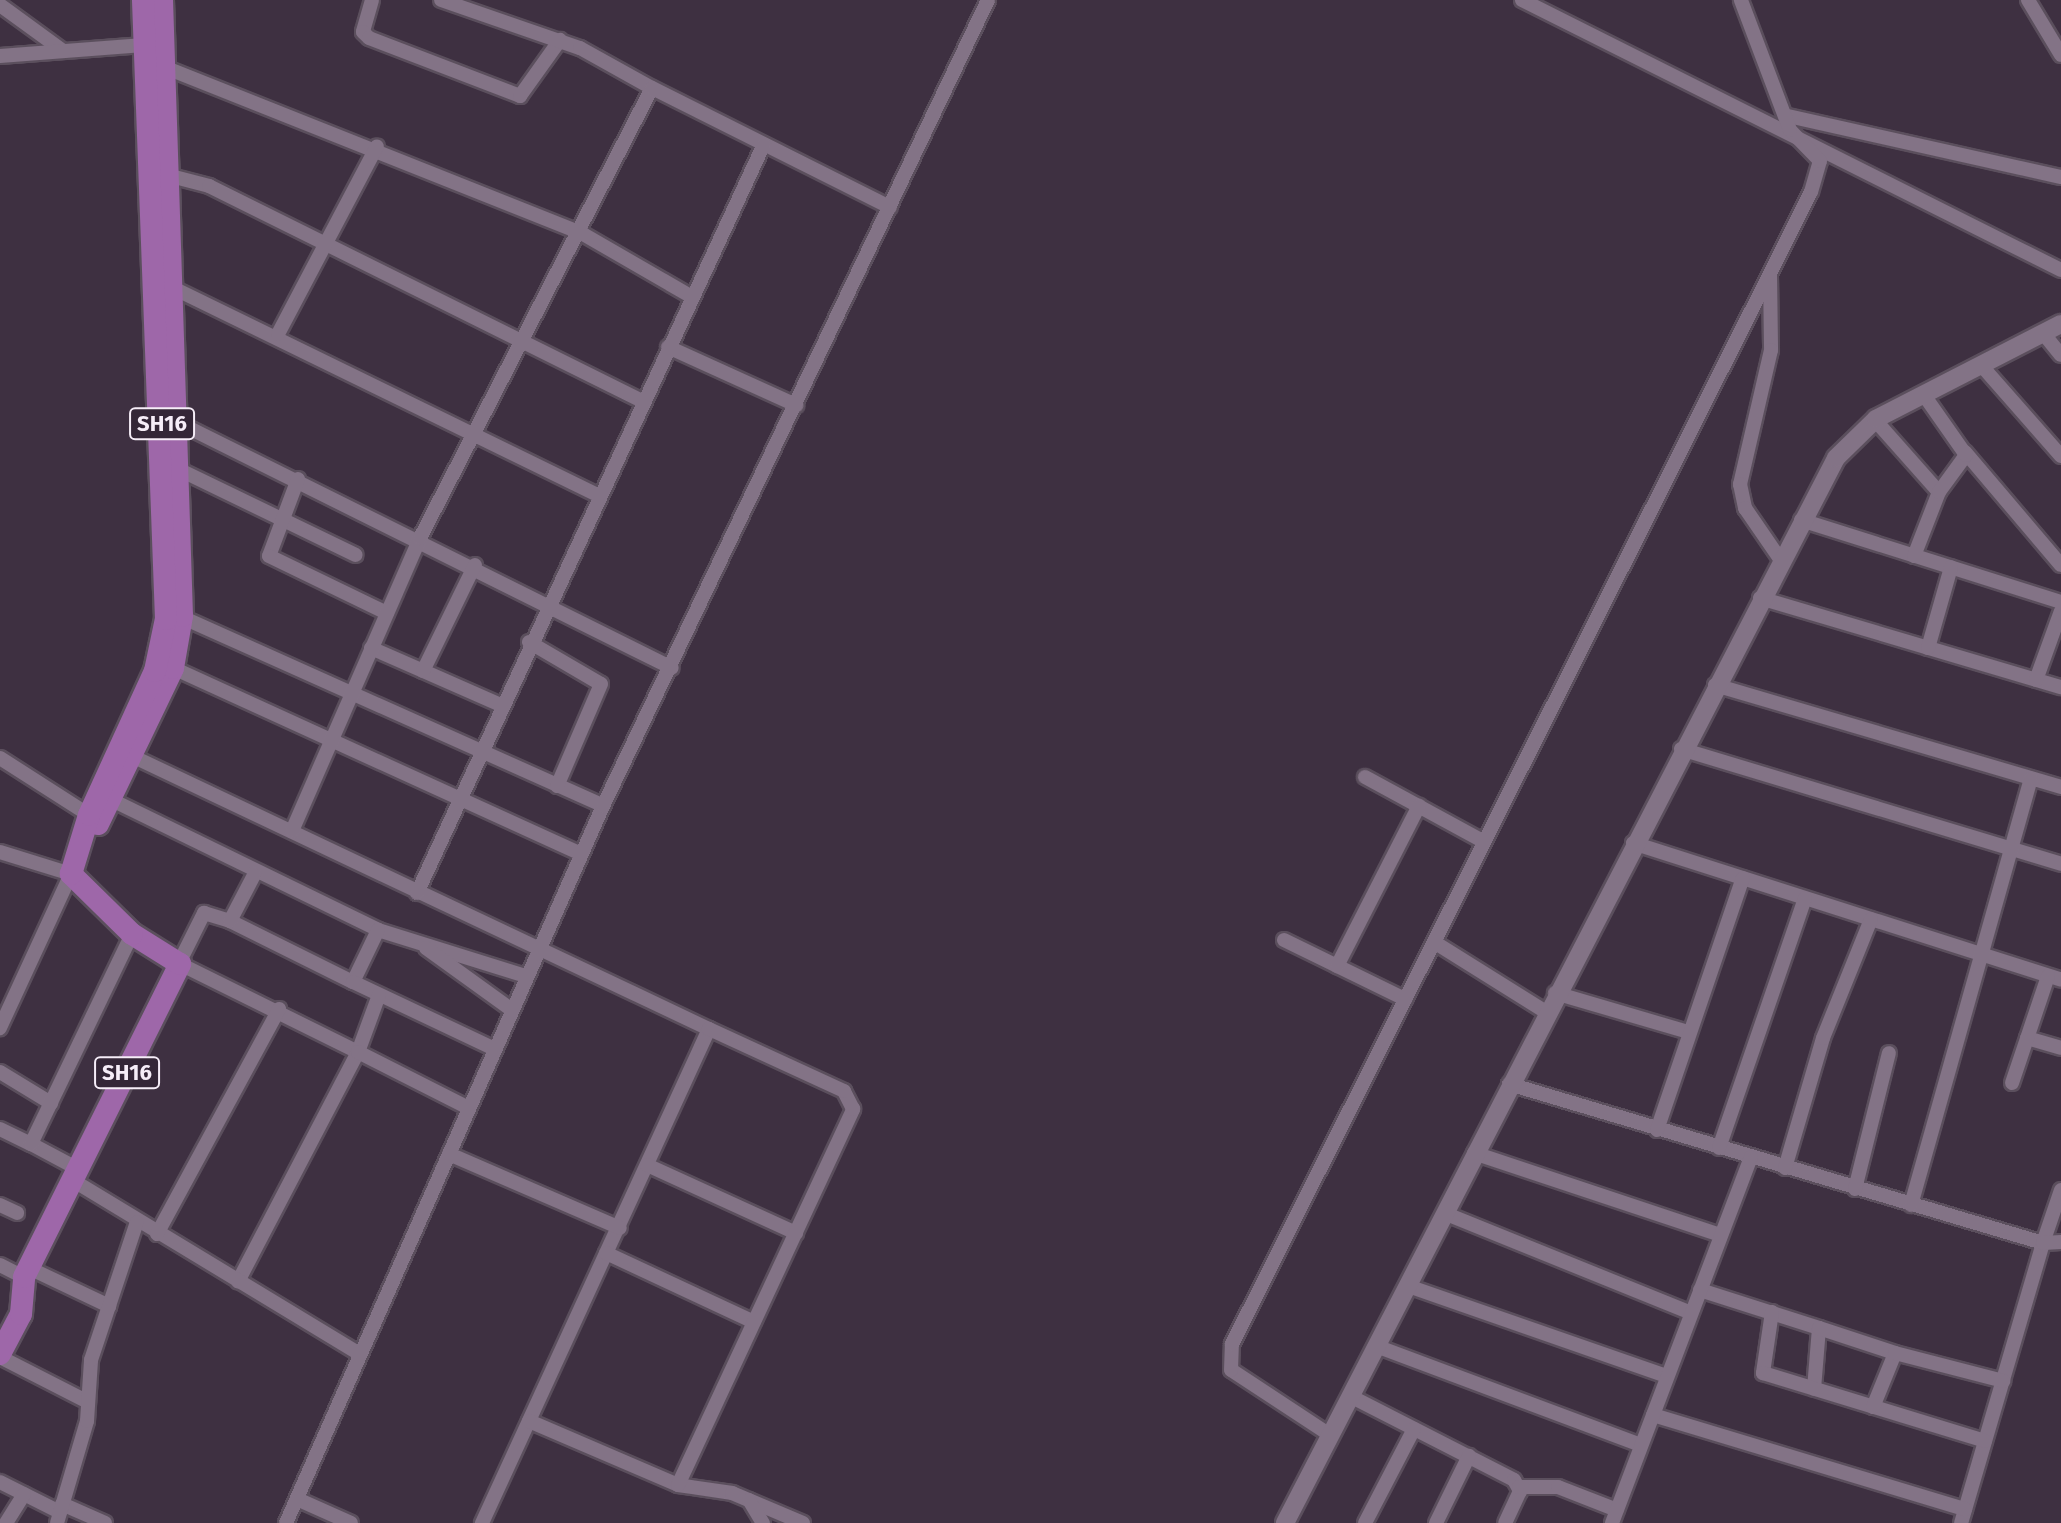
<!DOCTYPE html>
<html>
<head>
<meta charset="utf-8">
<style>
  body { margin:0 }
  #map { position:relative; width:2061px; height:1523px; overflow:hidden; background:#3e3041; font-family:"Fira Sans",sans-serif }
  div>[style] { position:absolute }
  .roads { filter:drop-shadow(2px 0 #5b4f5d) drop-shadow(-2px 0 #5b4f5d) drop-shadow(0 2px #5b4f5d) drop-shadow(0 -2px #5b4f5d) }
  .minor>* { height:14px; margin:-7px; padding:0 7px; transform-origin:7px; border-radius:7px; background:#837386 }
  .tertiary>* { height:18px; margin:-9px; padding:0 9px; transform-origin:9px; border-radius:9px; background:#837386 }
  .primary>* { height:22px; margin:-11px; padding:0 11px; transform-origin:11px; border-radius:11px; background:#9e67a9 }
  span { translate:-50% -50%; white-space:nowrap; text-align:center; line-height:1.15; -webkit-text-stroke:8px #342637; paint-order:stroke }
  .shield-label span { padding:2px 6px; background:#342637; border:2px solid; border-radius:6px; -webkit-text-stroke-width:0 }
  .shield-label { font-size:22px; color:#f6edf8; font-weight:700 }
</style>
</head>
<body>
<div id="map">
  <div class="roads">
    <div class="minor">
      <i style="left:372px;top:0;width:33px;rotate:106deg"></i>
      <i style="left:363px;top:32px;width:8px;rotate:45deg"></i>
      <i style="left:369px;top:38px;width:162px;rotate:21deg"></i>
      <i style="left:520px;top:96px;width:69px;rotate:-54.5deg"></i>
      <i style="left:441px;top:0;width:147px;rotate:19.1deg"></i>
      <i style="left:580px;top:48px;width:82px;rotate:29.1deg"></i>
      <i style="left:1522px;top:0;width:603px;rotate:26.61deg"></i>
      <i style="left:2028px;top:0;width:64px;rotate:59deg"></i>
      <i style="left:0;top:5px;width:78px;rotate:36.1deg"></i>
      <i style="left:0;top:56px;width:144px;rotate:-4.4deg"></i>
      <i style="left:164px;top:67px;width:451px;rotate:21.7deg"></i>
      <i style="left:583px;top:234px;width:126px;rotate:30deg"></i>
      <i style="left:1788px;top:116px;width:280px;rotate:12.6deg"></i>
      <i style="left:163px;top:174px;width:48px;rotate:14.6deg"></i>
      <i style="left:209px;top:186px;width:483px;rotate:26.4deg"></i>
      <i style="left:1770px;top:275px;width:75px;rotate:89.2deg"></i>
      <i style="left:1771px;top:350px;width:138px;rotate:103deg"></i>
      <i style="left:1740px;top:484px;width:25px;rotate:78deg"></i>
      <i style="left:1745px;top:508px;width:62px;rotate:55.5deg"></i>
      <i style="left:167px;top:285px;width:479px;rotate:26deg"></i>
      <i style="left:2043px;top:333px;width:28px;rotate:51deg"></i>
      <i style="left:278px;top:334px;width:212px;rotate:-62.2deg"></i>
      <i style="left:668px;top:347px;width:141px;rotate:24.4deg"></i>
      <i style="left:1981px;top:365px;width:121px;rotate:48.7deg"></i>
      <i style="left:171px;top:419px;width:559px;rotate:26.43deg"></i>
      <i style="left:1875px;top:420px;width:96px;rotate:48.4deg"></i>
      <i style="left:1965px;top:452px;width:148px;rotate:49.7deg"></i>
      <i style="left:180px;top:470px;width:195px;rotate:25.8deg"></i>
      <i style="left:298px;top:479px;width:82px;rotate:110.6deg"></i>
      <i style="left:269px;top:556px;width:131px;rotate:25.8deg"></i>
      <i style="left:1801px;top:520px;width:273px;rotate:17.5deg"></i>
      <i style="left:1914px;top:556px;width:69px;rotate:-68.7deg"></i>
      <i style="left:1939px;top:492px;width:46px;rotate:-53.9deg"></i>
      <i style="left:1966px;top:455px;width:73px;rotate:-125deg"></i>
      <i style="left:1760px;top:598px;width:314px;rotate:16.5deg"></i>
      <i style="left:177px;top:615px;width:467px;rotate:24.1deg"></i>
      <i style="left:529px;top:642px;width:83px;rotate:30.3deg"></i>
      <i style="left:601px;top:684px;width:111px;rotate:113.3deg"></i>
      <i style="left:371px;top:648px;width:142px;rotate:23.7deg"></i>
      <i style="left:1928px;top:648px;width:84px;rotate:-74.1deg"></i>
      <i style="left:173px;top:668px;width:449px;rotate:24.5deg"></i>
      <i style="left:423px;top:671px;width:118px;rotate:-63.9deg"></i>
      <i style="left:2036px;top:680px;width:73px;rotate:-70.1deg"></i>
      <i style="left:1715px;top:685px;width:361px;rotate:16.4deg"></i>
      <i style="left:1681px;top:749px;width:397px;rotate:16.8deg"></i>
      <i style="left:134px;top:757px;width:636px;rotate:25.32deg"></i>
      <i style="left:709px;top:1029px;width:544px;rotate:114.68deg"></i>
      <i style="left:0;top:758px;width:112px;rotate:32.6deg"></i>
      <i style="left:1365px;top:777px;width:134px;rotate:28.5deg"></i>
      <i style="left:112px;top:800px;width:296px;rotate:26deg"></i>
      <i style="left:378px;top:930px;width:155px;rotate:17.3deg"></i>
      <i style="left:292px;top:831px;width:320px;rotate:-66.4deg"></i>
      <i style="left:420px;top:538px;width:506px;rotate:-62.73deg"></i>
      <i style="left:652px;top:88px;width:266px;rotate:26.6deg"></i>
      <i style="left:1633px;top:843px;width:449px;rotate:17.7deg"></i>
      <i style="left:0;top:852px;width:74px;rotate:17.2deg"></i>
      <i style="left:71px;top:874px;width:170px;rotate:114.8deg"></i>
      <i style="left:417px;top:893px;width:825px;rotate:-65.14deg"></i>
      <i style="left:230px;top:921px;width:137px;rotate:26.4deg"></i>
      <i style="left:353px;top:982px;width:58px;rotate:-64.3deg"></i>
      <i style="left:1284px;top:940px;width:135px;rotate:26deg"></i>
      <i style="left:1434px;top:942px;width:132px;rotate:32deg"></i>
      <i style="left:426px;top:948px;width:106px;rotate:35.8deg"></i>
      <i style="left:180px;top:961px;width:54px;rotate:-63.4deg"></i>
      <i style="left:204px;top:913px;width:27px;rotate:17deg"></i>
      <i style="left:230px;top:921px;width:52px;rotate:-62.4deg"></i>
      <i style="left:180px;top:964px;width:199px;rotate:26.3deg"></i>
      <i style="left:358px;top:1052px;width:259px;rotate:117.6deg"></i>
      <i style="left:1337px;top:966px;width:180px;rotate:-62.9deg"></i>
      <i style="left:353px;top:982px;width:157px;rotate:25.3deg"></i>
      <i style="left:1555px;top:993px;width:135px;rotate:16.3deg"></i>
      <i style="left:379px;top:995px;width:61px;rotate:110.2deg"></i>
      <i style="left:358px;top:1052px;width:124px;rotate:26.8deg"></i>
      <i style="left:2027px;top:1038px;width:35px;rotate:16deg"></i>
      <i style="left:0;top:1072px;width:60px;rotate:31.3deg"></i>
      <i style="left:2012px;top:1083px;width:113px;rotate:-71.4deg"></i>
      <i style="left:1509px;top:1084px;width:557px;rotate:16.58deg"></i>
      <i style="left:2043px;top:1243px;width:292px;rotate:106.3deg"></i>
      <i style="left:0;top:1129px;width:34px;rotate:26deg"></i>
      <i style="left:1657px;top:1130px;width:266px;rotate:-71.2deg"></i>
      <i style="left:1719px;top:1148px;width:264px;rotate:-71deg"></i>
      <i style="left:1474px;top:1153px;width:260px;rotate:18.4deg"></i>
      <i style="left:449px;top:1154px;width:186px;rotate:23.4deg"></i>
      <i style="left:647px;top:1165px;width:164px;rotate:24.5deg"></i>
      <i style="left:1785px;top:1168px;width:135px;rotate:-73.7deg"></i>
      <i style="left:1823px;top:1038px;width:128px;rotate:-68deg"></i>
      <i style="left:80px;top:1170px;width:55px;rotate:-152deg"></i>
      <i style="left:31px;top:1144px;width:233px;rotate:-64.3deg"></i>
      <i style="left:74px;top:1181px;width:334px;rotate:31.2deg"></i>
      <i style="left:1855px;top:1189px;width:140px;rotate:-76deg"></i>
      <i style="left:2061px;top:1190px;width:56px;rotate:108.8deg"></i>
      <i style="left:2043px;top:1243px;width:18px;rotate:-3deg"></i>
      <i style="left:0;top:1205px;width:19px;rotate:25deg"></i>
      <i style="left:1911px;top:1205px;width:443px;rotate:-74.3deg"></i>
      <i style="left:1444px;top:1213px;width:266px;rotate:22deg"></i>
      <i style="left:157px;top:1234px;width:256px;rotate:-61.5deg"></i>
      <i style="left:606px;top:1253px;width:163px;rotate:25deg"></i>
      <i style="left:0;top:1265px;width:27px;rotate:27deg"></i>
      <i style="left:29px;top:1268px;width:89px;rotate:25.4deg"></i>
      <i style="left:1408px;top:1286px;width:274px;rotate:19.2deg"></i>
      <i style="left:1700px;top:1290px;width:125px;rotate:17.7deg"></i>
      <i style="left:1819px;top:1328px;width:61px;rotate:94.7deg"></i>
      <i style="left:1772px;top:1312px;width:62px;rotate:98.4deg"></i>
      <i style="left:1763px;top:1373px;width:232px;rotate:17deg"></i>
      <i style="left:1819px;top:1328px;width:80px;rotate:18.2deg"></i>
      <i style="left:1376px;top:1346px;width:283px;rotate:20.5deg"></i>
      <i style="left:0;top:1357px;width:94px;rotate:27.1deg"></i>
      <i style="left:1350px;top:1396px;width:184px;rotate:27.1deg"></i>
      <i style="left:1514px;top:1480px;width:13px;rotate:61deg"></i>
      <i style="left:1520px;top:1491px;width:35px;rotate:115deg"></i>
      <i style="left:1873px;top:1407px;width:58px;rotate:-67.8deg"></i>
      <i style="left:1895px;top:1353px;width:112px;rotate:14.5deg"></i>
      <i style="left:1653px;top:1415px;width:326px;rotate:16.8deg"></i>
      <i style="left:529px;top:1421px;width:162px;rotate:23.2deg"></i>
      <i style="left:678px;top:1485px;width:55px;rotate:8.4deg"></i>
      <i style="left:732px;top:1493px;width:77px;rotate:22.9deg"></i>
      <i style="left:1330px;top:1435px;width:118px;rotate:-146.7deg"></i>
      <i style="left:1231px;top:1370px;width:26px;rotate:-88deg"></i>
      <i style="left:1232px;top:1344px;width:1289px;rotate:-63.32deg"></i>
      <i style="left:1811px;top:192px;width:32px;rotate:-74deg"></i>
      <i style="left:1820px;top:161px;width:43px;rotate:-134.1deg"></i>
      <i style="left:1790px;top:130px;width:139px;rotate:-110.7deg"></i>
      <i style="left:0;top:1482px;width:67px;rotate:26.6deg"></i>
      <i style="left:678px;top:1485px;width:415px;rotate:-65deg"></i>
      <i style="left:853px;top:1109px;width:20px;rotate:-117deg"></i>
      <i style="left:844px;top:1091px;width:149px;rotate:-155.3deg"></i>
      <i style="left:1519px;top:1487px;width:39px"></i>
      <i style="left:1558px;top:1487px;width:63px;rotate:21.3deg"></i>
      <i style="left:297px;top:1499px;width:59px;rotate:24deg"></i>
      <i style="left:749px;top:1500px;width:27px;rotate:59deg"></i>
      <i style="left:62px;top:1504px;width:47px;rotate:23.8deg"></i>
      <i style="left:6px;top:1523px;width:34px;rotate:-58deg"></i>
      <i style="left:57px;top:1523px;width:106px;rotate:-73.6deg"></i>
      <i style="left:87px;top:1421px;width:61px;rotate:-86.2deg"></i>
      <i style="left:91px;top:1360px;width:145px;rotate:-71.6deg"></i>
      <i style="left:286px;top:1523px;width:784px;rotate:-66.15deg"></i>
      <i style="left:603px;top:806px;width:893px;rotate:-64.47deg"></i>
      <i style="left:1365px;top:1523px;width:106px;rotate:-62.5deg"></i>
      <i style="left:1436px;top:1523px;width:75px;rotate:-63.8deg"></i>
      <i style="left:1612px;top:1523px;width:391px;rotate:-69.2deg"></i>
    </div>
    <div class="tertiary">
      <i style="left:1285px;top:1523px;width:1199px;rotate:-62.64deg"></i>
      <i style="left:1836px;top:458px;width:56px;rotate:-44.3deg"></i>
      <i style="left:1876px;top:419px;width:208px;rotate:-27.2deg"></i>
    </div>
    <div class="primary">
      <i style="left:98px;top:824px;width:173px;rotate:-64.3deg"></i>
      <i style="left:173px;top:668px;width:53px;rotate:-80.2deg"></i>
      <i style="left:182px;top:616px;width:616px;rotate:-91.86deg"></i>
      <i style="left:0;top:1354px;width:45px;rotate:-62.3deg"></i>
      <i style="left:21px;top:1314px;width:37px;rotate:-85deg"></i>
      <i style="left:24px;top:1277px;width:350px;rotate:-63.5deg"></i>
      <i style="left:180px;top:964px;width:57px;rotate:-148deg"></i>
      <i style="left:132px;top:934px;width:86px;rotate:-135.5deg"></i>
      <i style="left:71px;top:874px;width:62px;rotate:-73deg"></i>
      <i style="left:89px;top:815px;width:158px;rotate:-65.4deg"></i>
      <i style="left:155px;top:671px;width:53px;rotate:-78.1deg"></i>
      <i style="left:166px;top:619px;width:619px;rotate:-92.13deg"></i>
    </div>
  </div>
  <div class="shield-label">
    <span style="left:162px;top:424px">SH16</span>
    <span style="left:127px;top:1073px">SH16</span>
  </div>
</div>
</body>
</html>
